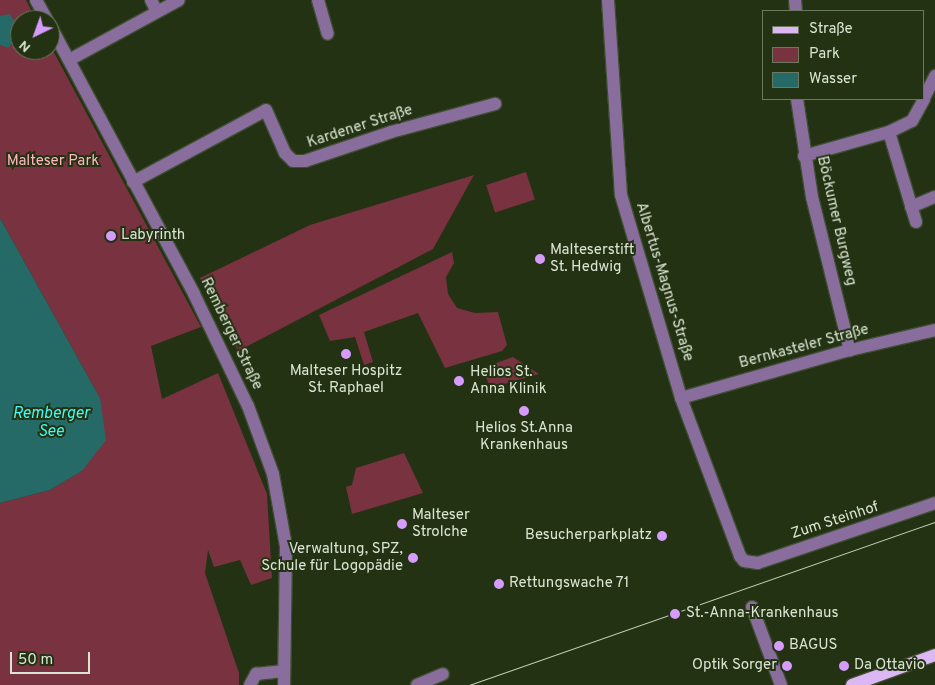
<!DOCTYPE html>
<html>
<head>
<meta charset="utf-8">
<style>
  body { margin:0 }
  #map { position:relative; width:935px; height:685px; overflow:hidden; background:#223213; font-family:Overpass,sans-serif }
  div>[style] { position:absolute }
  .green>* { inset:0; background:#79323f; transform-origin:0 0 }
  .water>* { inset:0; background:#256a67 }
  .roads { filter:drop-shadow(1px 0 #3f4e31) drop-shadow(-1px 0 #3f4e31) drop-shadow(0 1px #3f4e31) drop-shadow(0 -1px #3f4e31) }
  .minor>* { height:12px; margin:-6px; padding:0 6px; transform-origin:6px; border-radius:6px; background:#896d9c }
  .major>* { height:12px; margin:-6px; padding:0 6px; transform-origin:6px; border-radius:6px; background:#dbb8f3 }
  .tram>* { height:1px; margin:-0.5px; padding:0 0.5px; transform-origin:0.5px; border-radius:0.5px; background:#c2cdb8 }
  .dots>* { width:14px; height:14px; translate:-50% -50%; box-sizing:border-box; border:2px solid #223213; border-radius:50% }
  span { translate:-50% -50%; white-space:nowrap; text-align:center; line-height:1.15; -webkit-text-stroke:4px #223213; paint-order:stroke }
  .street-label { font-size:15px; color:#dae4d1 }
  .park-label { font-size:15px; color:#ffb5be }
  .poi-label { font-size:15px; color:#dae4d1 }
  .left { translate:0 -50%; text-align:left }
  .right { translate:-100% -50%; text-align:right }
  .water-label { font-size:16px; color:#3efcf5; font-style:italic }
  .legend { position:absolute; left:762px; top:10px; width:162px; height:90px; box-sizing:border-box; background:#223213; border:1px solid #6c795f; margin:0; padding:6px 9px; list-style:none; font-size:15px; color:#dae4d1 }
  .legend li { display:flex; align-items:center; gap:10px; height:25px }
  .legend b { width:25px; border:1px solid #6c795f }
  .north { position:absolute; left:10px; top:10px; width:50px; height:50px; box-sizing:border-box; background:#223213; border:1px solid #6c795f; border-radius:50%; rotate:222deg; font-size:14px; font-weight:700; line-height:20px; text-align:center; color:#dae4d1 }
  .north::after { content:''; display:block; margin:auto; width:18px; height:22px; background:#d59cfb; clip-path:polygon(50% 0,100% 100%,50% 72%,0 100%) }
  .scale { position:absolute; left:10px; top:652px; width:80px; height:22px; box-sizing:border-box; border:2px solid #dae4d1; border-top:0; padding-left:6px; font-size:15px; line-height:18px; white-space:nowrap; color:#dae4d1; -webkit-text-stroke:4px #223213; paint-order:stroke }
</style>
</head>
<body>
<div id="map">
  <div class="green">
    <i style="clip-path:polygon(0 0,26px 0,36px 20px,20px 20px,20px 50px,50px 50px,50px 45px,201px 327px,151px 346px,162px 399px,218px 373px,267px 494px,272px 578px,251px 585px,240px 560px,214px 567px,208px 550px,205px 573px,239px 673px,239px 685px,0 685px,0 503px,50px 490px,82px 471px,100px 398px,0 218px)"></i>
    <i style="left:526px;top:172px;width:29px;height:42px;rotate:72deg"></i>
    <i style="clip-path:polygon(474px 175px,433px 249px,238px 351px,200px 278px,310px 225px)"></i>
    <i style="clip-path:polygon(452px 252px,454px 263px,446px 277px,448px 294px,457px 308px,475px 313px,498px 312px,507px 345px,502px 351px,445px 368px,418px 313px,364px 332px,373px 362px,364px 365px,355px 337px,330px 341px,319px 315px)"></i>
    <i style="clip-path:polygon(513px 357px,539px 374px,490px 388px,483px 368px)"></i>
    <i style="clip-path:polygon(404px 453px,423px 493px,352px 514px,346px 487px,352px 485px,356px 468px)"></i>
  </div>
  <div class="water">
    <i style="clip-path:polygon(10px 14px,16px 24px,15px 36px,9px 48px,0 45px,0 16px)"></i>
    <i style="clip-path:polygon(0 218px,100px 398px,106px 440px,82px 471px,50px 490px,0 503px)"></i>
  </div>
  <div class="roads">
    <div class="minor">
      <i style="left:36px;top:0;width:23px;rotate:61deg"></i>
      <i style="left:151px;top:0;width:13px;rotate:63deg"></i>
      <i style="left:318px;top:0;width:35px;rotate:74deg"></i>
      <i style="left:608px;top:0;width:195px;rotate:86.2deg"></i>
      <i style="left:621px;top:195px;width:212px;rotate:73.5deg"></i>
      <i style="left:681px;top:398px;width:169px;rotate:69.5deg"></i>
      <i style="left:740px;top:556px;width:6px;rotate:51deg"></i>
      <i style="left:744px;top:561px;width:14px;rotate:8deg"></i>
      <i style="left:758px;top:563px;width:187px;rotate:-18.7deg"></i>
      <i style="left:795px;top:0;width:11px;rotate:85deg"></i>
      <i style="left:50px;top:25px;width:305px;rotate:61.8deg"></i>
      <i style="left:194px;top:294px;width:124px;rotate:64.3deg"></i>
      <i style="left:248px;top:406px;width:72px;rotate:69.8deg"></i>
      <i style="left:273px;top:474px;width:73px;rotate:79.8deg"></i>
      <i style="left:286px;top:546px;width:139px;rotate:90.8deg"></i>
      <i style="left:69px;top:60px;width:125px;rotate:-28.6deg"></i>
      <i style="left:924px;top:98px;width:25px;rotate:-63deg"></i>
      <i style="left:797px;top:99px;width:99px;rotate:81.3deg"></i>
      <i style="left:812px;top:197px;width:158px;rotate:76.1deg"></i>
      <i style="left:889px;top:132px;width:94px;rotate:73.3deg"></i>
      <i style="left:804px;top:156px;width:88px;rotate:-15.8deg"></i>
      <i style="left:889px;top:132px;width:25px;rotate:-26deg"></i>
      <i style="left:912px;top:121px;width:25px;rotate:-61deg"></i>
      <i style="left:133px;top:182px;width:151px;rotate:-28.4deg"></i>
      <i style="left:266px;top:110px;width:47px;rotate:66.2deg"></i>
      <i style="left:285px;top:153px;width:11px;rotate:45deg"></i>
      <i style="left:293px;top:161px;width:12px"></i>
      <i style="left:305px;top:161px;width:91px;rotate:-18.6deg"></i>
      <i style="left:391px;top:132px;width:108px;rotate:-15.1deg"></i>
      <i style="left:911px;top:207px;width:26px;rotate:-23deg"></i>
      <i style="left:681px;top:398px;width:176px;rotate:-15.9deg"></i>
      <i style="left:850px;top:350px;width:87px;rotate:-13.2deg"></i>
      <i style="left:752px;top:607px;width:83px;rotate:69.6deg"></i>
      <i style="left:250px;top:685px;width:13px;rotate:-61deg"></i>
      <i style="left:256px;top:674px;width:28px;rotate:-6deg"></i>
      <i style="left:417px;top:685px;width:28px;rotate:-23deg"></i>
    </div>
    <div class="major">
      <i style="left:852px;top:685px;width:88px;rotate:-19.9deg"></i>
    </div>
  </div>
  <div class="tram">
    <i style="left:469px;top:685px;width:494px;rotate:-19.3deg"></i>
  </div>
  <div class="dots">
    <i style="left:111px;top:236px;background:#d59cfb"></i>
    <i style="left:540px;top:259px;background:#d59cfb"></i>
    <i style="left:346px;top:354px;background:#d59cfb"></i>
    <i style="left:459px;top:381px;background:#d59cfb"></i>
    <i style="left:524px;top:411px;background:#d59cfb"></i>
    <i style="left:402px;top:524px;background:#d59cfb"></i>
    <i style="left:662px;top:536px;background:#d59cfb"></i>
    <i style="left:413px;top:558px;background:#d59cfb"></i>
    <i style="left:499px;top:584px;background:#d59cfb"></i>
    <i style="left:675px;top:614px;background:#d59cfb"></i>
    <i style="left:779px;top:646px;background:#d59cfb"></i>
    <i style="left:787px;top:666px;background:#d59cfb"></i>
    <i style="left:844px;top:666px;background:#d59cfb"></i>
  </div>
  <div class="street-label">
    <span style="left:360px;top:127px;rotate:-18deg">Kardener Straße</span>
    <span style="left:836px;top:221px;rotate:77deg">Böckumer Burgweg</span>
    <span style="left:664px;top:282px;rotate:73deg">Albertus-Magnus-Straße</span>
    <span style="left:231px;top:334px;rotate:64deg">Remberger Straße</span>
    <span style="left:804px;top:347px;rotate:-15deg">Bernkasteler Straße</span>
    <span style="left:835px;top:521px;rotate:-18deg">Zum Steinhof</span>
  </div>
  <div class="park-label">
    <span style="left:53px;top:162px">Malteser Park</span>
  </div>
  <div class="poi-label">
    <span class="left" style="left:121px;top:236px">Labyrinth</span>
    <span class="left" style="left:550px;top:259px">Malteserstift<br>St. Hedwig</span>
    <span style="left:346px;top:380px">Malteser Hospitz<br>St. Raphael</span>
    <span class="left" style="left:470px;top:381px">Helios St.<br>Anna Klinik</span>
    <span style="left:524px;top:437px">Helios St.Anna<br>Krankenhaus</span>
    <span class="left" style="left:412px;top:524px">Malteser<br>Strolche</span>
    <span class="right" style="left:652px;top:536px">Besucherparkplatz</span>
    <span class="right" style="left:403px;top:558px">Verwaltung, SPZ,<br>Schule für Logopädie</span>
    <span class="left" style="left:509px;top:584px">Rettungswache 71</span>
    <span class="left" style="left:686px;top:614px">St.-Anna-Krankenhaus</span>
    <span class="left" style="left:789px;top:646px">BAGUS</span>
    <span class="right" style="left:777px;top:666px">Optik Sorger</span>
    <span class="left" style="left:854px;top:666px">Da Ottavio</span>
  </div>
  <div class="water-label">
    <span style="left:51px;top:423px">Remberger<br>See</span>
  </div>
  <ul class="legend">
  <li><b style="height:6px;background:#dbb8f3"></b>Straße</li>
  <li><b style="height:14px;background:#79323f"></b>Park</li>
  <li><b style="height:14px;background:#256a67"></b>Wasser</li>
  </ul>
  <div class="north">N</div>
  <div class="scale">50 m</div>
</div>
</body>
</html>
